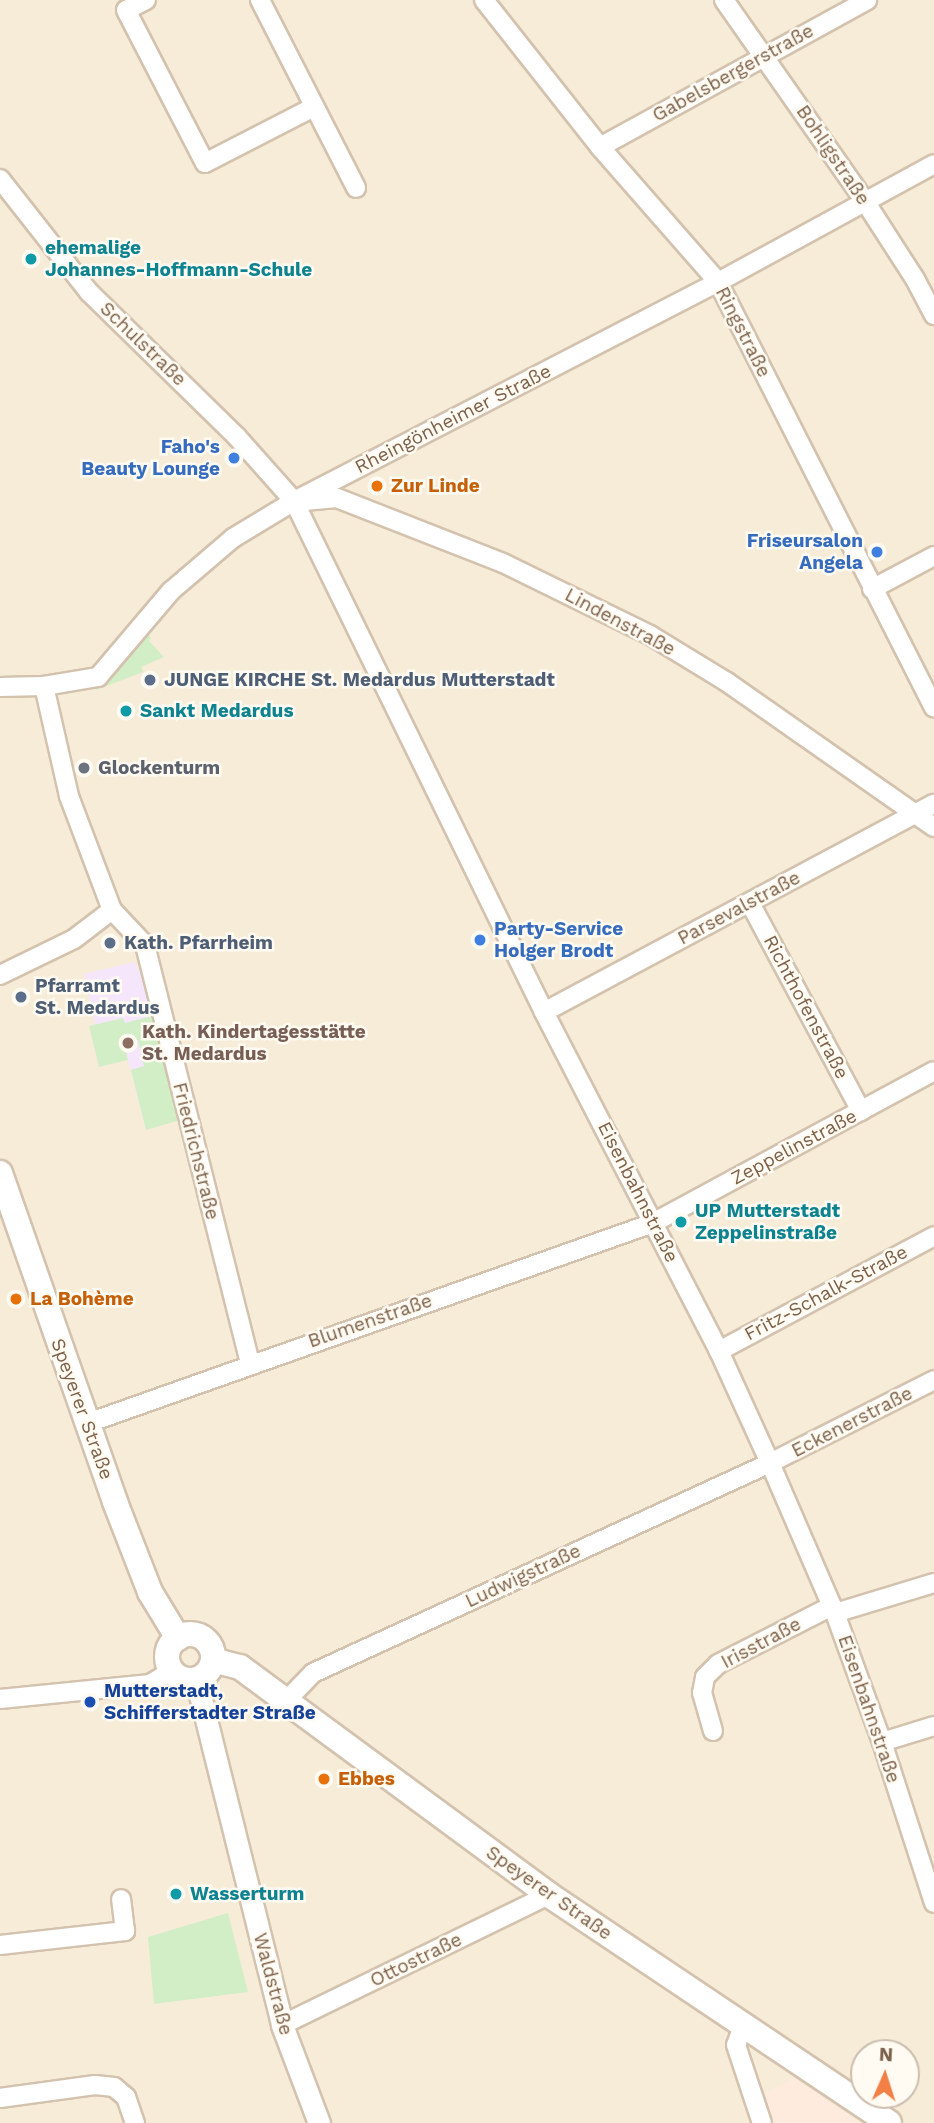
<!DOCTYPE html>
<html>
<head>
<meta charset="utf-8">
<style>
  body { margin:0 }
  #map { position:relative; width:934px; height:2123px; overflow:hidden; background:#fef9ea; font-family:"Work Sans",sans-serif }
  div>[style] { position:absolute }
  .residential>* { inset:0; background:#f7ecd8 }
  .commercial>* { inset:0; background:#ffebdd }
  .education>* { inset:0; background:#f6e6fb }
  .green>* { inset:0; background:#d2eec6 }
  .roads { filter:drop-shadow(2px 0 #d3c2ae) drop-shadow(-2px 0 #d3c2ae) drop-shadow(0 2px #d3c2ae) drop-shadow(0 -2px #d3c2ae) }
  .minor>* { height:18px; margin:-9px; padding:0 9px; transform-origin:9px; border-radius:9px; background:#fff }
  .tertiary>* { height:21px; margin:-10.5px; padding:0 10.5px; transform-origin:10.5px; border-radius:10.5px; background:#fff }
  .secondary>* { height:24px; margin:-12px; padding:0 12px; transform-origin:12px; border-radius:12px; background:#fff }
  .secondary>.ring { margin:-12px; padding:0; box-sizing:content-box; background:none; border:24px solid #fff; border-radius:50% }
  .dots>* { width:19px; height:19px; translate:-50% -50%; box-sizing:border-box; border:4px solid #fffbf2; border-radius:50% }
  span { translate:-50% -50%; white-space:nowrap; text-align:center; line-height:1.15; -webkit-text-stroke:5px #fffbf2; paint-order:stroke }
  .street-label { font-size:19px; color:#7d614a }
  .culture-label { font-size:19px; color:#0d838f; font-weight:700 }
  .left { translate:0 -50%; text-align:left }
  .shop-label { font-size:19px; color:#366cbe; font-weight:700 }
  .right { translate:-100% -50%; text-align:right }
  .food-label { font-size:19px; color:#c56008; font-weight:700 }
  .service-label { font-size:19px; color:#4e5e75; font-weight:700 }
  .worship-label { font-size:19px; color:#5b616d; font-weight:700 }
  .education-label { font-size:19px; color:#785e54; font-weight:700 }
  .transit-label { font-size:19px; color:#164399; font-weight:700 }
  .north { position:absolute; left:850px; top:2039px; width:70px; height:70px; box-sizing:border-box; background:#fffbf2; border:2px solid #cbbdaf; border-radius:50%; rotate:3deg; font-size:19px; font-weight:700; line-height:28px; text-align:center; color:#7d614a }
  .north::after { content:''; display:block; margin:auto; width:24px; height:32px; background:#f17f46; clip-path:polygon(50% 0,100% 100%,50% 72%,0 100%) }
</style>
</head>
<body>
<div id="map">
  <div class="residential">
    <i style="clip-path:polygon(evenodd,0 0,934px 0,934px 2123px,0 2123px,0 0,864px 2053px,906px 2053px,906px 2095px,864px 2095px,864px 2053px)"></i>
  </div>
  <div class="commercial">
    <i style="clip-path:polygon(794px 2078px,860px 2123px,775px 2123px,764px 2094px)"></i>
  </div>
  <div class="education">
    <i style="clip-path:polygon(134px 962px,150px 991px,156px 1015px,146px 1130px,128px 1060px,99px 1067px,89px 1026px,95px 1024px,84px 974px)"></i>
  </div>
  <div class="green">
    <i style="clip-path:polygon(147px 634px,151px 638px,149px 641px,164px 657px,141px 667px,143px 672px,96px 690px,94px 685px,111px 677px)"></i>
    <i style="clip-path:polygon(156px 1015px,183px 1119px,146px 1130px,131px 1070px,144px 1066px,138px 1040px,124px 1044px,128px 1060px,99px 1067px,89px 1026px,123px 1018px,125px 1023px)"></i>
    <i style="clip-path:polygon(228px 1913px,248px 1992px,154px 2004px,148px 1937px)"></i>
  </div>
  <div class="roads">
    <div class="minor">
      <i style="left:146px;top:0;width:22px;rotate:153deg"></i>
      <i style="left:126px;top:10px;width:172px;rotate:62.7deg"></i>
      <i style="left:205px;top:163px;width:123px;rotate:-27.2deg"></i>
      <i style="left:260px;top:0;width:211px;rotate:62.9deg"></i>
      <i style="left:484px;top:0;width:187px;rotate:51.7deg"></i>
      <i style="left:600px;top:147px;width:179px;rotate:48.8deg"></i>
      <i style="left:718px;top:282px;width:477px;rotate:63.1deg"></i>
      <i style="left:724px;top:0;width:248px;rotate:55deg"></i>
      <i style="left:866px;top:203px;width:90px;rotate:57.2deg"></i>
      <i style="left:915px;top:279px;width:41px;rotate:62.2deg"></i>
      <i style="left:600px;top:147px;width:305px;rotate:-28.8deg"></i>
      <i style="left:0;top:179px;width:144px;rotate:51.8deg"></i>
      <i style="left:89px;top:292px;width:207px;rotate:44.4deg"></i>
      <i style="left:237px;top:437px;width:86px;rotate:48.3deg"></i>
      <i style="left:294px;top:501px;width:569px;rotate:63.93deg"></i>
      <i style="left:544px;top:1012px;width:382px;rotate:62.7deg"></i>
      <i style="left:719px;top:1351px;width:123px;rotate:65.5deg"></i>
      <i style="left:770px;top:1463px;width:163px;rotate:66.6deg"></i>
      <i style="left:835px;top:1613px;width:137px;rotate:70deg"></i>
      <i style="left:882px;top:1742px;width:169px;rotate:72.1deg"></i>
      <i style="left:304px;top:501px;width:33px;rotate:-5deg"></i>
      <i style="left:337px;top:498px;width:178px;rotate:21.4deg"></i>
      <i style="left:503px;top:563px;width:164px;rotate:26.1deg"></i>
      <i style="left:650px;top:635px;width:90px;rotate:31.4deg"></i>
      <i style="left:727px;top:682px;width:253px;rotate:35deg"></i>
      <i style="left:872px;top:589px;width:70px;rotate:-28deg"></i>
      <i style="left:0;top:687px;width:44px;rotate:-1.3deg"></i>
      <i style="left:44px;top:686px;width:55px;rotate:-9.5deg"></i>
      <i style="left:98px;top:677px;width:113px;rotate:-49.7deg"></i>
      <i style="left:171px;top:591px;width:82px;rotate:-40.5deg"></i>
      <i style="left:233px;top:538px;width:71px;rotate:-31.2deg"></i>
      <i style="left:294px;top:501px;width:477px;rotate:-27.3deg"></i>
      <i style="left:718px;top:282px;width:246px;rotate:-28.6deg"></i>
      <i style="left:750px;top:903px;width:236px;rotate:61.9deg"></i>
      <i style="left:112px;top:910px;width:48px;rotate:46.7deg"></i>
      <i style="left:145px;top:945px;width:431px;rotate:75.9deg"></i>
      <i style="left:0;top:975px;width:82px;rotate:-25.9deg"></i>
      <i style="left:74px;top:939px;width:48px;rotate:-37.3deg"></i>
      <i style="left:112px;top:910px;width:122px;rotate:-110.7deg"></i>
      <i style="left:69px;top:796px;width:113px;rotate:-102.8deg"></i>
      <i style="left:544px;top:1012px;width:442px;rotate:-28.1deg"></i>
      <i style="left:719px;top:1351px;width:244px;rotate:-28.1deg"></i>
      <i style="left:88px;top:1423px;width:599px;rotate:-19.49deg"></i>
      <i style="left:653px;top:1223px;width:319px;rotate:-28.4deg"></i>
      <i style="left:835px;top:1613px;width:103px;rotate:-16.9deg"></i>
      <i style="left:0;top:1699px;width:151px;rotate:-5.7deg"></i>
      <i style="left:150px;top:1684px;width:26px;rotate:-31deg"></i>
      <i style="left:285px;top:1702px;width:40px;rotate:-46deg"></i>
      <i style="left:313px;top:1673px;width:503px;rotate:-24.68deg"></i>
      <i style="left:770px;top:1463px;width:184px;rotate:-26.8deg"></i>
      <i style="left:713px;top:1731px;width:40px;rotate:-106deg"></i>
      <i style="left:702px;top:1693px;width:16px;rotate:-79deg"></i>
      <i style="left:705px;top:1677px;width:18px;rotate:-45deg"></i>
      <i style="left:718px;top:1664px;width:128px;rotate:-27deg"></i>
      <i style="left:882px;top:1742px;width:54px;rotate:-17.1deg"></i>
      <i style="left:0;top:1945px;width:126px;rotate:-6.4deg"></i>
      <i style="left:125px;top:1931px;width:32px;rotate:-97deg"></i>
      <i style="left:282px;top:2025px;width:297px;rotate:-26deg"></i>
      <i style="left:743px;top:2026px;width:20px;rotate:110deg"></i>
      <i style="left:736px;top:2045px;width:82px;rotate:71.6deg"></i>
      <i style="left:0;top:2098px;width:96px;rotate:-7.8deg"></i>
      <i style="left:95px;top:2085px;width:19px;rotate:6deg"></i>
      <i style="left:114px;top:2087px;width:16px;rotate:40deg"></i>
      <i style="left:126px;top:2097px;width:28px;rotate:71deg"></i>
    </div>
    <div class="tertiary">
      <i style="left:196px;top:1679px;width:357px;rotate:76deg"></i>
      <i style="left:282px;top:2025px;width:105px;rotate:69.3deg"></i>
    </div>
    <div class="secondary">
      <i style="left:0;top:1173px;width:349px;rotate:70.7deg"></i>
      <i style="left:115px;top:1502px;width:97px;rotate:68.7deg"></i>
      <i style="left:150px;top:1592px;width:54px;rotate:58.7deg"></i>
      <i class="ring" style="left:167px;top:1634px;width:22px;height:22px"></i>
      <i style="left:213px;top:1660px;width:28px;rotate:15deg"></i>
      <i style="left:240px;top:1667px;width:384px;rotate:36.4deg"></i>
      <i style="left:549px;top:1895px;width:409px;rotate:33.8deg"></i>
    </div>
  </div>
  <div class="dots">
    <i style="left:31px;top:259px;background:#0f9aa8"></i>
    <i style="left:234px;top:458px;background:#3f7fe0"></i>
    <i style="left:377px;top:486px;background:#e8710a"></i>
    <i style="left:877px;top:552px;background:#3f7fe0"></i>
    <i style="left:150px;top:680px;background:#5c6f8a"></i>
    <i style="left:126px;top:711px;background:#0f9aa8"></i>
    <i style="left:84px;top:768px;background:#6b7280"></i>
    <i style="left:480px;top:940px;background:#3f7fe0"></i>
    <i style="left:110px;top:943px;background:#5c6f8a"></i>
    <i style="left:21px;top:997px;background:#5c6f8a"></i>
    <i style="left:128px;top:1043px;background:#8d6e63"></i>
    <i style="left:681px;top:1222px;background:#0f9aa8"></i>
    <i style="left:16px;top:1299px;background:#e8710a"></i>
    <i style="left:90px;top:1702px;background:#1a4fb4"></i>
    <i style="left:324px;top:1779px;background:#e8710a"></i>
    <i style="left:176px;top:1894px;background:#0f9aa8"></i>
  </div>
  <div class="street-label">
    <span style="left:733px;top:73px;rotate:-29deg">Gabelsbergerstraße</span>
    <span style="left:833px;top:155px;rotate:56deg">Bohligstraße</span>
    <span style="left:743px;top:332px;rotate:63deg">Ringstraße</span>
    <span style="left:143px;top:344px;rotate:44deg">Schulstraße</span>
    <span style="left:453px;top:419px;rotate:-27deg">Rheingönheimer Straße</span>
    <span style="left:620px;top:622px;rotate:28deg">Lindenstraße</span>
    <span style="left:739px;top:908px;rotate:-28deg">Parsevalstraße</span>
    <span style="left:806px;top:1007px;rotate:62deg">Richthofenstraße</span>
    <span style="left:794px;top:1147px;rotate:-28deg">Zeppelinstraße</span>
    <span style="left:196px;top:1151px;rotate:76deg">Friedrichstraße</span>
    <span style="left:638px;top:1192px;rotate:63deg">Eisenbahnstraße</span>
    <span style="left:826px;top:1293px;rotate:-28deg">Fritz-Schalk-Straße</span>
    <span style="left:370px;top:1321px;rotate:-19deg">Blumenstraße</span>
    <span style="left:82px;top:1409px;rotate:70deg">Speyerer Straße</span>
    <span style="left:852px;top:1422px;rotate:-27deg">Eckenerstraße</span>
    <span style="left:523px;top:1576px;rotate:-25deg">Ludwigstraße</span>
    <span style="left:761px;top:1643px;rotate:-28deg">Irisstraße</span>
    <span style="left:869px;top:1709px;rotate:71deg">Eisenbahnstraße</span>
    <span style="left:549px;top:1893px;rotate:35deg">Speyerer Straße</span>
    <span style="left:416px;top:1960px;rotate:-26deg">Ottostraße</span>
    <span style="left:273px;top:1984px;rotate:75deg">Waldstraße</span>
  </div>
  <div class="culture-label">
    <span class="left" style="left:45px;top:259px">ehemalige<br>Johannes-Hoffmann-Schule</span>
    <span class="left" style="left:140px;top:711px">Sankt Medardus</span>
    <span class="left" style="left:695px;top:1222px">UP Mutterstadt<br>Zeppelinstraße</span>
    <span class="left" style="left:190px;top:1894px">Wasserturm</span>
  </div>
  <div class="shop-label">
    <span class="right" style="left:220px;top:458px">Faho's<br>Beauty Lounge</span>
    <span class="right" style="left:863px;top:552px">Friseursalon<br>Angela</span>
    <span class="left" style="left:494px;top:940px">Party-Service<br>Holger Brodt</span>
  </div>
  <div class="food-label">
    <span class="left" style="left:391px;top:486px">Zur Linde</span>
    <span class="left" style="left:30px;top:1299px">La Bohème</span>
    <span class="left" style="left:338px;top:1779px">Ebbes</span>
  </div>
  <div class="service-label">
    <span class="left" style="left:164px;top:680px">JUNGE KIRCHE St. Medardus Mutterstadt</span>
    <span class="left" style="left:124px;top:943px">Kath. Pfarrheim</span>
    <span class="left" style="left:35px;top:997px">Pfarramt<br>St. Medardus</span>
  </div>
  <div class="worship-label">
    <span class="left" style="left:98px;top:768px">Glockenturm</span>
  </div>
  <div class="education-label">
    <span class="left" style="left:142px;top:1043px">Kath. Kindertagesstätte<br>St. Medardus</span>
  </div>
  <div class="transit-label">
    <span class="left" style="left:104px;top:1702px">Mutterstadt,<br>Schifferstadter Straße</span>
  </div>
  <div class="north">N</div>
</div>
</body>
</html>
